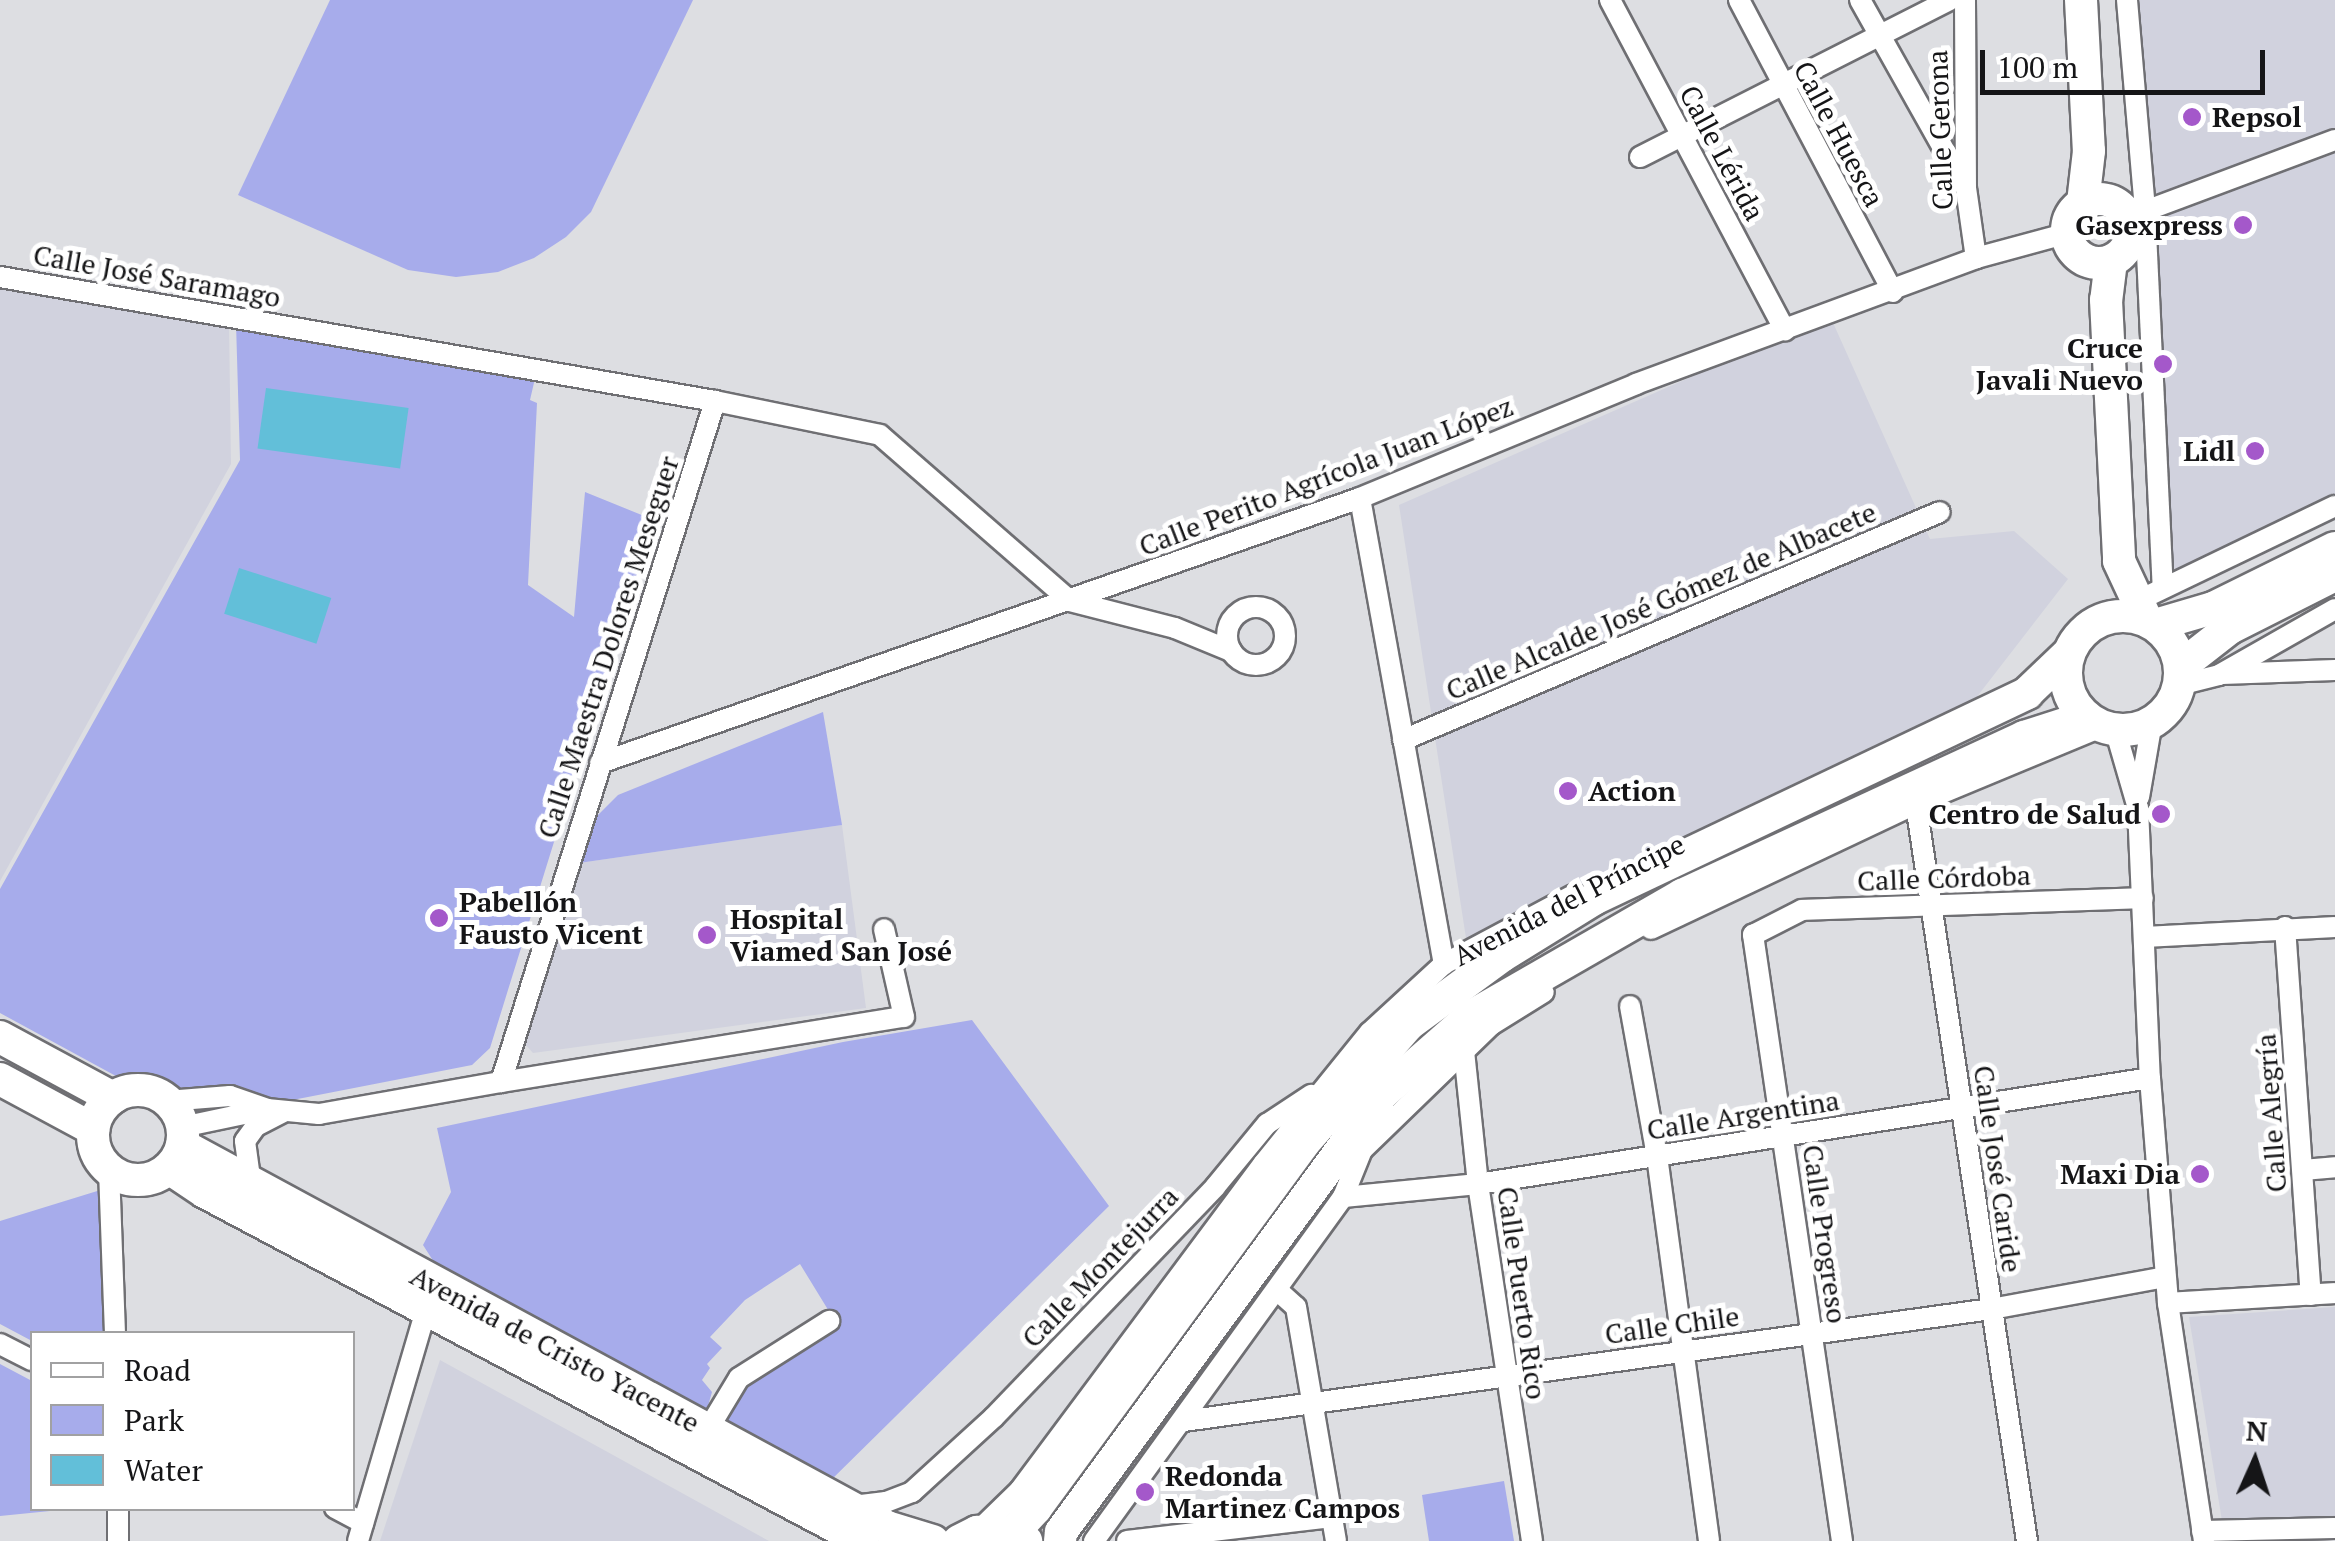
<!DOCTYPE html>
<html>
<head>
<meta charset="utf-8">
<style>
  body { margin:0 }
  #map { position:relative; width:2335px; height:1541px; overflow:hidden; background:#dddee2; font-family:"PT Serif",serif }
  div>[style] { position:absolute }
  .built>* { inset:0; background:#d1d2de }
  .green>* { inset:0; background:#a7aceb }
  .water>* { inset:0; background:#62bfd9; transform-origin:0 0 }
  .roads { filter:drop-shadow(2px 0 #6f6f73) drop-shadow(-2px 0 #6f6f73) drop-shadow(0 2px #6f6f73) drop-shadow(0 -2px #6f6f73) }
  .minor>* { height:20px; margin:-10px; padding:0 10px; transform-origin:10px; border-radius:10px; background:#fff }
  .minor>.ring { margin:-10px; padding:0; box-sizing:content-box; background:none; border:20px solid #fff; border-radius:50% }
  .primary>* { height:32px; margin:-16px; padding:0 16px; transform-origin:16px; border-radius:16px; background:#fff }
  .primary>.ring { margin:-16px; padding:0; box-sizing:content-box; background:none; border:32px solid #fff; border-radius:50% }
  .dots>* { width:28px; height:28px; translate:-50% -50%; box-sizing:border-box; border:5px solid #fff; border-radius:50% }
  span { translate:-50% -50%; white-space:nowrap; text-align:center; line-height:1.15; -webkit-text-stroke:10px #fff; paint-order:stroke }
  .poi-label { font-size:28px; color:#151517; font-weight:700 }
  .left { translate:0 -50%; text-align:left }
  .right { translate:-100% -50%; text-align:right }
  .street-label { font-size:28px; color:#151517 }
  .legend { position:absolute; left:30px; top:1331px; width:325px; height:180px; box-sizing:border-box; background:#fff; border:2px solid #a1a1a2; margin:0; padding:12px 18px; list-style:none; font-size:30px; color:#151517 }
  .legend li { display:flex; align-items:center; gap:20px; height:50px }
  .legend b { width:50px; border:2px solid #a1a1a2 }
  .north { position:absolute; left:2205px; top:1411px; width:100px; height:100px; -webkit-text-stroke:8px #fff; paint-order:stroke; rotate:3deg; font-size:28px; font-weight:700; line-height:40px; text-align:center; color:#151517 }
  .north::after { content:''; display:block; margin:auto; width:35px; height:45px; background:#151517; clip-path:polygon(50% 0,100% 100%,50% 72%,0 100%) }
  .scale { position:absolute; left:1980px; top:50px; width:285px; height:45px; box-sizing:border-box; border:5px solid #151517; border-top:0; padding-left:12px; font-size:30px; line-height:35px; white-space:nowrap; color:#151517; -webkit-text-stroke:8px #fff; paint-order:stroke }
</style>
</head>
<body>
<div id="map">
  <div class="built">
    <i style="clip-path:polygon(2129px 0,2335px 0,2335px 499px,2163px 583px)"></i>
    <i style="clip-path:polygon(0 285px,229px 324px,231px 464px,0 881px)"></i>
    <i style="clip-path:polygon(1830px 316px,1930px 539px,2014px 531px,2068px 579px,1969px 707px,1468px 951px,1399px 505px)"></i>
    <i style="clip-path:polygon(842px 825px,866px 1008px,533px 1053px,524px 1043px,579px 863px)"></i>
    <i style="clip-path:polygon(2335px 1307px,2335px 1518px,2222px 1521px,2189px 1317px)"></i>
    <i style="clip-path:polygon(440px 1360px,564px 1428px,769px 1541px,380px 1541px)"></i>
  </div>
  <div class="green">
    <i style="clip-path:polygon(330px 0,693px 0,591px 212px,566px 237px,534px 258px,498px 272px,456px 277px,408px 270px,238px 195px)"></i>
    <i style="clip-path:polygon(236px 323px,536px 374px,530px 400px,537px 403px,528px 585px,574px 617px,585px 492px,654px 520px,490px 1048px,472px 1065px,195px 1119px,0 1013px,0 889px,240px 460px)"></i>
    <i style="clip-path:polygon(823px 712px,842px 825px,579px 863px,596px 817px,618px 795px)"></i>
    <i style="clip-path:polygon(972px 1020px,1109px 1206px,825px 1486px,717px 1429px,756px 1372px,838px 1326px,800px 1264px,745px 1300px,710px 1337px,722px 1348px,707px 1364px,710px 1368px,702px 1380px,712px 1392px,704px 1420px,441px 1273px,423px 1245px,451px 1192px,437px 1128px,843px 1042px)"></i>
    <i style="clip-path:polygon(107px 1188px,107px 1333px,32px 1334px,32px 1341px,0 1324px,0 1221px)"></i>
    <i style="clip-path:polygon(0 1364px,32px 1381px,32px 1508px,70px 1509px,0 1516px)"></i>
    <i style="clip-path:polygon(1504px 1481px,1514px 1541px,1429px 1541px,1422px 1495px)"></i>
  </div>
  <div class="water">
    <i style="left:266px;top:388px;width:144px;height:61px;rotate:8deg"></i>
    <i style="left:239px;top:568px;width:97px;height:48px;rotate:18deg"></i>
  </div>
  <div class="roads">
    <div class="minor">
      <i style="left:1610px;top:0;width:374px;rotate:62.1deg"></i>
      <i style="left:1739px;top:0;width:330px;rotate:62.2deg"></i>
      <i style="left:1860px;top:0;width:212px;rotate:60.7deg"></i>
      <i style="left:1965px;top:0;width:188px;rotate:89.7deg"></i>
      <i style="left:1966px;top:188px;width:71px;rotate:81.9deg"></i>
      <i style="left:2127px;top:0;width:212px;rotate:85.1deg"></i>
      <i style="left:2145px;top:211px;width:377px;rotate:87.3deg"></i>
      <i style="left:1640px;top:157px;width:347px;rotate:-26.9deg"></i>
      <i style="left:2129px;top:217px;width:220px;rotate:-20.5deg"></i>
      <i style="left:0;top:277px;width:726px;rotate:9.84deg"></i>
      <i style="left:715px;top:401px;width:168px;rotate:11.6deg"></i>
      <i style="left:880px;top:435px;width:252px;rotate:41.1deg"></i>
      <i style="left:1070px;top:601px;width:108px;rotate:14.4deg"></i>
      <i style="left:1175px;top:628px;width:61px;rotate:22.3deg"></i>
      <i style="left:1360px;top:498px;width:474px;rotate:79.8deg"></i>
      <i style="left:2152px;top:594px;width:203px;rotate:-25.7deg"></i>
      <i class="ring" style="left:1227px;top:607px;width:38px;height:38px"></i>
      <i style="left:2222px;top:674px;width:113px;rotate:-2deg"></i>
      <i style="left:2179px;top:685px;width:41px;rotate:-14deg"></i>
      <i style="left:2219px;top:675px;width:133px;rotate:-29.6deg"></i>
      <i style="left:2115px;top:729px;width:82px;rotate:73.8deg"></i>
      <i style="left:2138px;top:808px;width:270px;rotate:87.5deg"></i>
      <i style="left:2150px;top:1078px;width:226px;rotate:85.4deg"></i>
      <i style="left:2168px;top:1303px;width:241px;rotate:81.4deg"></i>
      <i style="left:1403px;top:740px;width:583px;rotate:-23.01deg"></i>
      <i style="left:600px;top:763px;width:805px;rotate:-19.22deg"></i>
      <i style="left:1360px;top:498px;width:299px;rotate:-22.4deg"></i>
      <i style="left:1636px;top:384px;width:363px;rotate:-20.3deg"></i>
      <i style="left:1976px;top:258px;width:95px;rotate:-15.2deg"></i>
      <i style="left:2139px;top:797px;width:76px;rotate:-80.2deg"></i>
      <i style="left:1916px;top:804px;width:745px;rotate:81.44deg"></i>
      <i style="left:2285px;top:927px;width:369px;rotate:86deg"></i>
      <i style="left:1651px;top:929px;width:293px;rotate:-25.3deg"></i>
      <i style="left:1916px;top:804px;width:203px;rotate:-22.6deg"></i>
      <i style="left:2145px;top:937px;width:190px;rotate:-3deg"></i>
      <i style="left:1630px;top:1006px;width:152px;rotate:79.8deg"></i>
      <i style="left:1657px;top:1156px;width:388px;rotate:82.3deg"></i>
      <i style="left:1464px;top:1051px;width:134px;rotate:84deg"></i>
      <i style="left:1478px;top:1184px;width:361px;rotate:81.4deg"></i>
      <i style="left:501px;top:1082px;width:408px;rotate:-9.2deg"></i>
      <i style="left:904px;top:1017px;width:90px;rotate:-102.8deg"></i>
      <i style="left:167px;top:1101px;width:63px;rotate:-4.5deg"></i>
      <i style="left:230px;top:1096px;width:39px;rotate:19deg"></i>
      <i style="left:267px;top:1109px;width:52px;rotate:5.5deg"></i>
      <i style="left:319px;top:1114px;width:185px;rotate:-10deg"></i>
      <i style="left:501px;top:1082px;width:714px;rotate:-72.55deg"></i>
      <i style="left:182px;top:1127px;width:83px;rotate:-11.9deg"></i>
      <i style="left:109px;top:1170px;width:164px;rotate:87.9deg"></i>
      <i style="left:2303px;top:1170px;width:32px;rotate:-5deg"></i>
      <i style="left:251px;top:1185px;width:44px;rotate:-97.8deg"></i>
      <i style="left:245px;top:1141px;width:19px;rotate:-54deg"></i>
      <i style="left:256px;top:1126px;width:31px;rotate:-27deg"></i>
      <i style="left:1343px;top:1197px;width:136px;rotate:-5.5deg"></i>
      <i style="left:1478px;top:1184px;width:680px;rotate:-8.96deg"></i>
      <i style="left:1277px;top:1290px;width:25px;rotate:42deg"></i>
      <i style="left:1296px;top:1307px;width:237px;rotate:80.3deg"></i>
      <i style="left:2168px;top:1303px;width:167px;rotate:-3.4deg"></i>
      <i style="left:0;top:1344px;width:36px;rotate:27deg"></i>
      <i style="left:1184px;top:1421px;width:815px;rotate:-7.9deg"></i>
      <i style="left:1991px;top:1309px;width:177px;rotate:-10.4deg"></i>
      <i style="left:707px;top:1431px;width:62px;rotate:-58.9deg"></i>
      <i style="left:739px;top:1378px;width:107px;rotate:-32.3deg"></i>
      <i style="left:853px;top:1506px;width:33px;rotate:-7deg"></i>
      <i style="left:886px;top:1502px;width:28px;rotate:-21deg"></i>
      <i style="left:912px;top:1492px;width:111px;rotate:-42.4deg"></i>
      <i style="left:994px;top:1417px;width:319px;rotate:-46.1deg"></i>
      <i style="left:1215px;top:1187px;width:82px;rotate:-50.5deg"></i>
      <i style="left:1267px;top:1124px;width:53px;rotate:-33.4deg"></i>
      <i style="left:118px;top:1508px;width:33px;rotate:90deg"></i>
      <i style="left:335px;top:1508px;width:32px;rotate:28deg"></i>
      <i style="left:2202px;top:1531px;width:133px;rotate:-1.3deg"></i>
      <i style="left:977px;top:1532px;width:60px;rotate:-44.3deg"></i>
      <i style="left:1020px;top:1490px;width:407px;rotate:-53.3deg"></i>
      <i style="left:1263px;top:1164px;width:170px;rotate:-51deg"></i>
      <i style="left:1370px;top:1032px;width:100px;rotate:-42.6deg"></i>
      <i style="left:1444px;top:964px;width:146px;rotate:-28.1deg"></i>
      <i style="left:358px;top:1541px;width:241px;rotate:-73.6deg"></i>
      <i style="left:1094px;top:1541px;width:425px;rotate:-54.1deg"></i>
      <i style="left:1343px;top:1197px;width:51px;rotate:-68deg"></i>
      <i style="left:1362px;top:1150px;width:180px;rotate:-44.1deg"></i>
      <i style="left:1491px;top:1025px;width:62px;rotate:-31.9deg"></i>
      <i style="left:1127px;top:1541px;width:206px;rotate:-6.7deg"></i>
      <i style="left:1842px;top:1541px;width:613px;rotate:-98.35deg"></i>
      <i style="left:1753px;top:935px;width:55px;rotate:-27deg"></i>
      <i style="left:1802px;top:910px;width:341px;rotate:-2deg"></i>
    </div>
    <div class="primary">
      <i style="left:2081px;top:0;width:151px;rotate:87deg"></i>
      <i style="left:2089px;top:151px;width:52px;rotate:96.6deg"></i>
      <i class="ring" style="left:2067px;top:199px;width:32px;height:32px"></i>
      <i style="left:2111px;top:261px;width:39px;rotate:97deg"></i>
      <i style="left:2106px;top:300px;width:261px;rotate:87.1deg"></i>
      <i style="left:2119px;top:561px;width:66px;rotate:65deg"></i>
      <i class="ring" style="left:2066px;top:616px;width:82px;height:82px"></i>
      <i style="left:2155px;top:625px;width:60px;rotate:-16.3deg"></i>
      <i style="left:2213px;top:608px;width:136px;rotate:-26.2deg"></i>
      <i style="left:2180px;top:667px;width:63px;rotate:-38deg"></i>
      <i style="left:2230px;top:628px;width:118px;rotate:-26.8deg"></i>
      <i style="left:0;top:1037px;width:128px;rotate:28.4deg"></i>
      <i style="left:0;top:1079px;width:106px;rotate:28.3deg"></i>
      <i class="ring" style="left:93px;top:1090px;width:58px;height:58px"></i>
      <i style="left:182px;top:1145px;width:802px;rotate:28.45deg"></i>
      <i style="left:887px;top:1527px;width:48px;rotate:16.9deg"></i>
      <i style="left:169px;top:1168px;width:43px;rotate:33.7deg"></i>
      <i style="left:205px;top:1192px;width:745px;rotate:27.94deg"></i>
      <i style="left:1012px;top:1534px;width:35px;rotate:-47deg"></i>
      <i style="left:1036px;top:1508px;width:451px;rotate:-53.7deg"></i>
      <i style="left:1303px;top:1144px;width:160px;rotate:-48.5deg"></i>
      <i style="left:1409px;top:1024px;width:115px;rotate:-36.2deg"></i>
      <i style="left:1502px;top:956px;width:108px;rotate:-31.8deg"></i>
      <i style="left:1594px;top:899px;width:480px;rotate:-25.4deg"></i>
      <i style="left:2027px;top:693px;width:57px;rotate:-43.6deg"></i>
      <i style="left:959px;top:1541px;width:20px;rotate:-27deg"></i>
      <i style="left:977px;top:1532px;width:22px;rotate:-3deg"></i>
      <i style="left:999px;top:1531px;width:29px;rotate:20deg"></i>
      <i style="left:1060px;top:1541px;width:9px;rotate:-84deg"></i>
      <i style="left:1061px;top:1532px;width:543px;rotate:-53.76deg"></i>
      <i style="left:1382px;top:1094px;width:117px;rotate:-41.2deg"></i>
      <i style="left:1470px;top:1017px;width:245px;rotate:-29.9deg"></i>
      <i style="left:1682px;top:895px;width:377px;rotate:-24.8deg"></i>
      <i style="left:2024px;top:737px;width:65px;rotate:-17.9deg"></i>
    </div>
  </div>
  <div class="dots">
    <i style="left:2192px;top:117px;background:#a458ca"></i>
    <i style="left:2243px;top:225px;background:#a458ca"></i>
    <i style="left:2163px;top:364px;background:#a458ca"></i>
    <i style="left:2255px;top:451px;background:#a458ca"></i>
    <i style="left:1568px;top:791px;background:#a458ca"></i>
    <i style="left:2161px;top:814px;background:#a458ca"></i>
    <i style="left:439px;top:918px;background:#a458ca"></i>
    <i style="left:707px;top:935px;background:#a458ca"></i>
    <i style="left:2200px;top:1174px;background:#a458ca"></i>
    <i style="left:1145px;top:1492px;background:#a458ca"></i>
  </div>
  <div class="poi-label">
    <span class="left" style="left:2212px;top:117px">Repsol</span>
    <span class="right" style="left:2223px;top:225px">Gasexpress</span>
    <span class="right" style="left:2143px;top:364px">Cruce<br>Javali Nuevo</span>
    <span class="right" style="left:2235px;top:451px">Lidl</span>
    <span class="left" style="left:1588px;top:791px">Action</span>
    <span class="right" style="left:2141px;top:814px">Centro de Salud</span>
    <span class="left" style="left:459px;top:918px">Pabellón<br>Fausto Vicent</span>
    <span class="left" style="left:730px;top:935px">Hospital<br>Viamed San José</span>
    <span class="right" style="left:2180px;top:1174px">Maxi Dia</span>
    <span class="left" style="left:1165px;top:1492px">Redonda<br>Martinez Campos</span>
  </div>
  <div class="street-label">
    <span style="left:1940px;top:130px;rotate:-92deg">Calle Gerona</span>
    <span style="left:1839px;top:134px;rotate:62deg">Calle Huesca</span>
    <span style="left:1722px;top:153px;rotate:62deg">Calle Lérida</span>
    <span style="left:157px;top:276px;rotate:10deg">Calle José Saramago</span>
    <span style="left:1326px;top:476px;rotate:-21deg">Calle Perito Agrícola Juan López</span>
    <span style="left:1661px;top:601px;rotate:-23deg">Calle Alcalde José Gómez de Albacete</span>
    <span style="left:608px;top:647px;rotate:-72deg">Calle Maestra Dolores Meseguer</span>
    <span style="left:1944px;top:878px;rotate:-2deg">Calle Córdoba</span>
    <span style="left:1569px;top:900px;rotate:-27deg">Avenida del Príncipe</span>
    <span style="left:2271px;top:1113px;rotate:-94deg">Calle Alegría</span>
    <span style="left:1743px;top:1115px;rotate:-9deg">Calle Argentina</span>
    <span style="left:1998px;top:1169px;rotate:82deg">Calle José Caride</span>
    <span style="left:1825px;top:1234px;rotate:82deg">Calle Progreso</span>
    <span style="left:1100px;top:1267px;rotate:-46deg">Calle Montejurra</span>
    <span style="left:1522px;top:1293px;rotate:82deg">Calle Puerto Rico</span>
    <span style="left:1672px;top:1325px;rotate:-8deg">Calle Chile</span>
    <span style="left:555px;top:1349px;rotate:28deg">Avenida de Cristo Yacente</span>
  </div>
  <ul class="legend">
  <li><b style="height:12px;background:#fff"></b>Road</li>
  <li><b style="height:28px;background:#a7aceb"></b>Park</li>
  <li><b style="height:28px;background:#62bfd9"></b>Water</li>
  </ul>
  <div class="north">N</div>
  <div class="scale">100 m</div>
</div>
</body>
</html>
